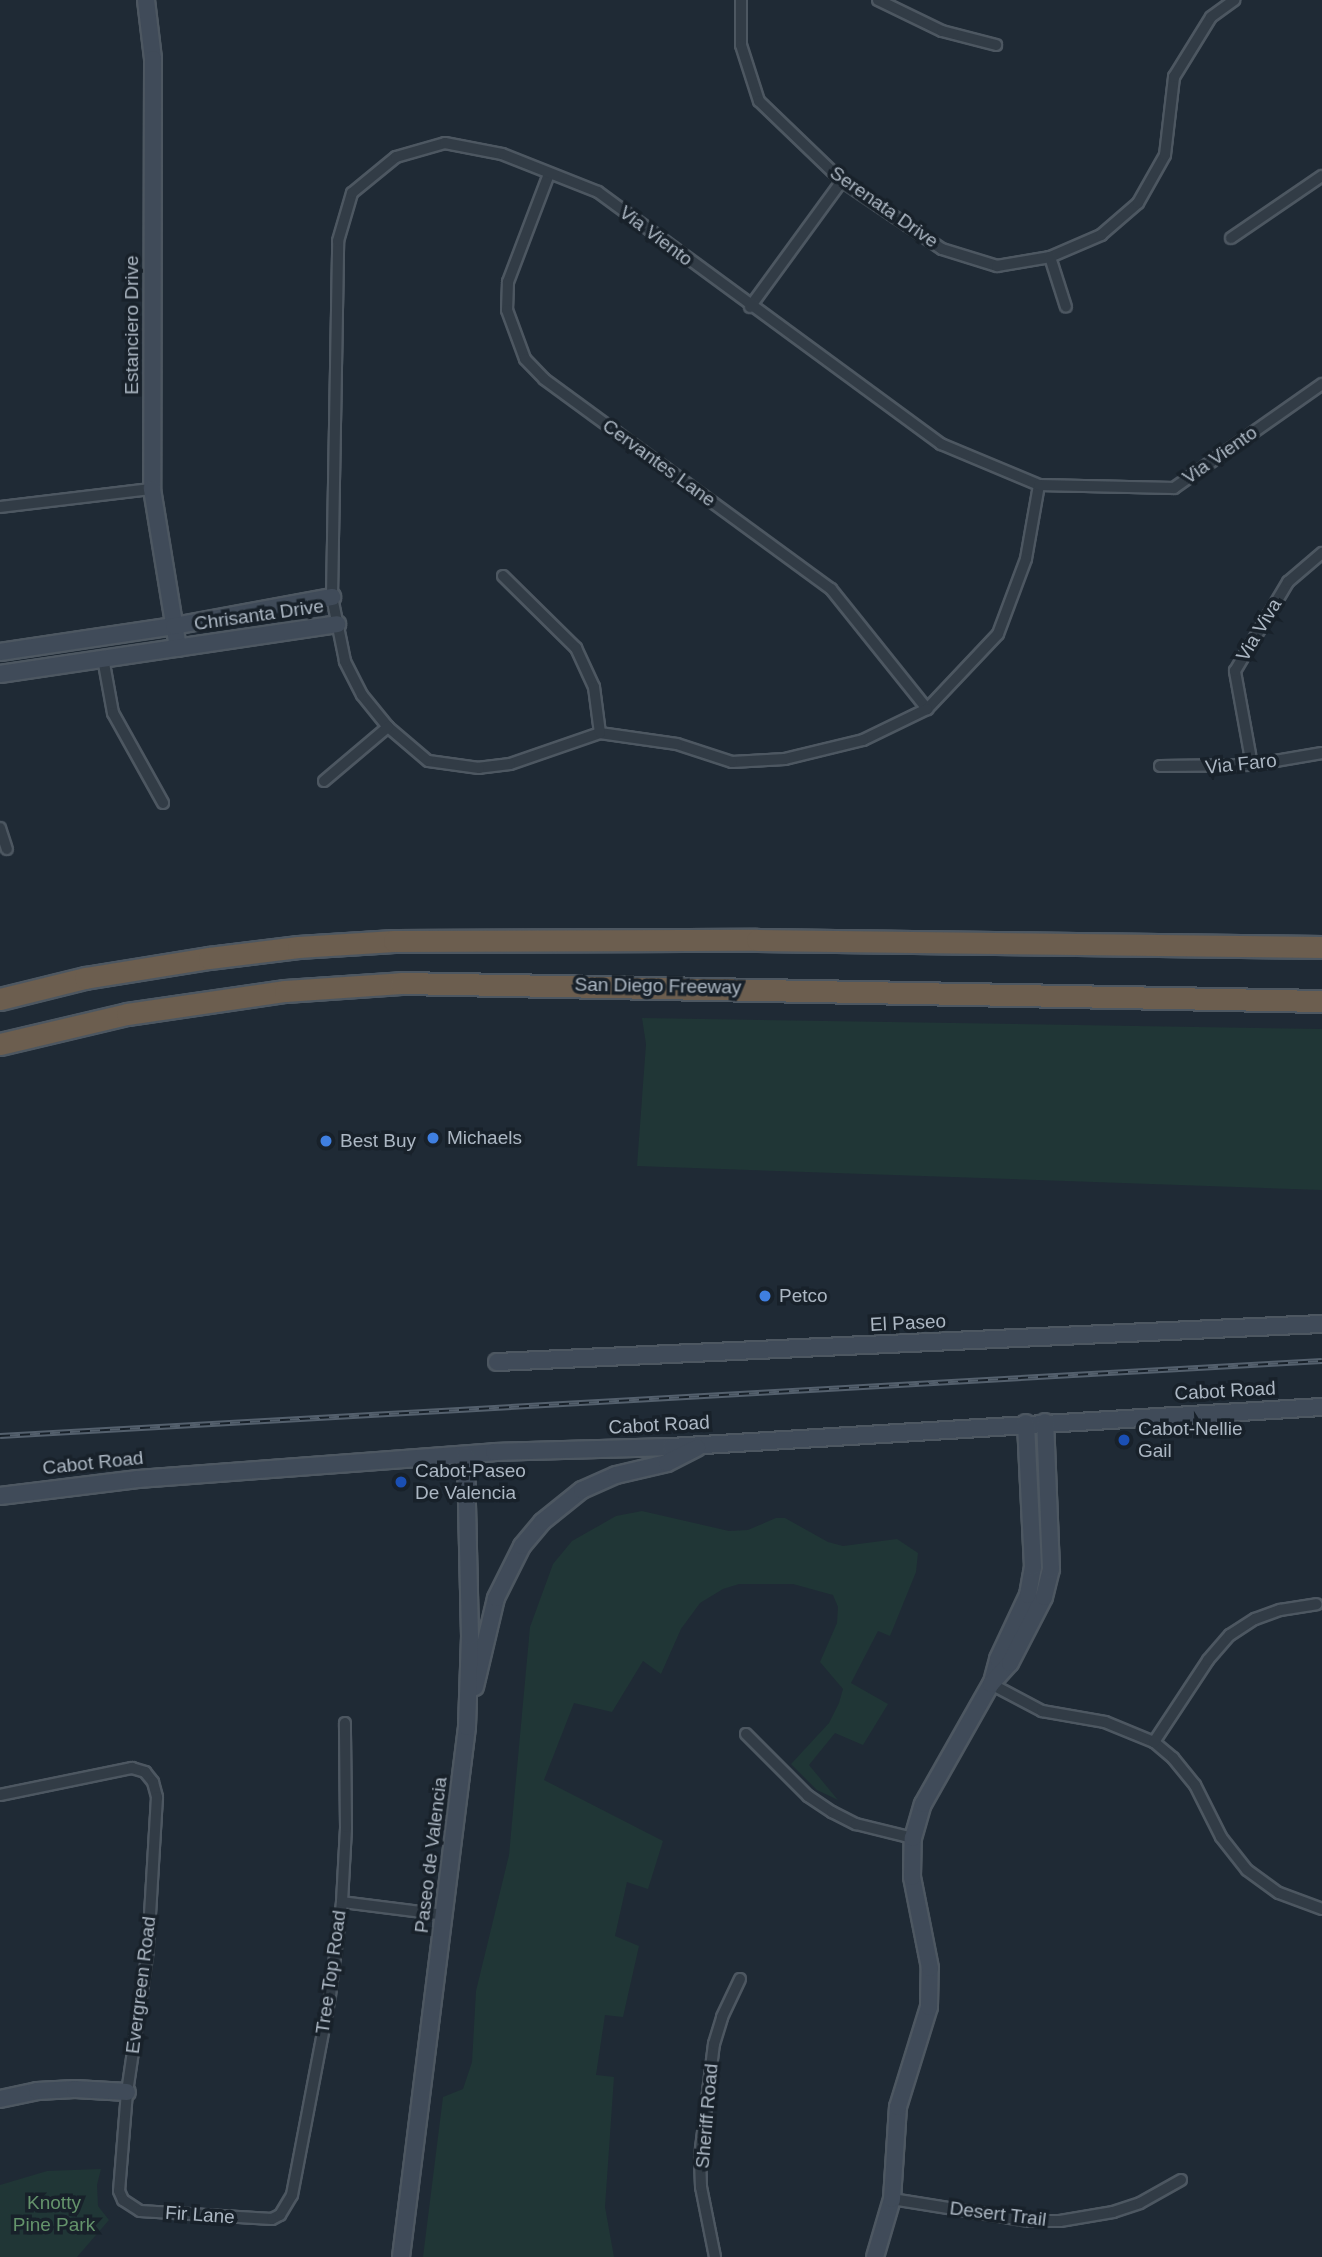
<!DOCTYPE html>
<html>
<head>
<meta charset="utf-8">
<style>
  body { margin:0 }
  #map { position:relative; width:1322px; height:2257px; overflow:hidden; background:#1f2a35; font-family:Helvetica,sans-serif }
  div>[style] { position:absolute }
  .green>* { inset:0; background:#203636 }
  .roads { filter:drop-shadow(2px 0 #4d5761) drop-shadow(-2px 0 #4d5761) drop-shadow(0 2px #4d5761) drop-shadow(0 -2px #4d5761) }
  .street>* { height:10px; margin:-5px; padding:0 5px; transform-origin:5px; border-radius:5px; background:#323c46 }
  .secondary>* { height:16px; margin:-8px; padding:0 8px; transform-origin:8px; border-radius:8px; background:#404b59 }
  .highway>* { height:21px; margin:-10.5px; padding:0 10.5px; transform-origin:10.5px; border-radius:10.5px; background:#6c5e4f }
  .rail>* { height:6px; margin-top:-3px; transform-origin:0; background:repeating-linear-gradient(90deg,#18212a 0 10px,#54606d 0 20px); box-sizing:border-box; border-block:2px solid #54606d }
  .dots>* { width:19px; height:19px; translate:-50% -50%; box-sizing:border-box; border:4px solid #18212a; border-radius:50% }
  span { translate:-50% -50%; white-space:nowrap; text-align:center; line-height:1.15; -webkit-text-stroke:7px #18212a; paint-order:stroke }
  .street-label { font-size:19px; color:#acb7c3 }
  .poi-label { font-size:19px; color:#acb7c3 }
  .left { translate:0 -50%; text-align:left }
  .park-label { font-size:19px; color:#64936b }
</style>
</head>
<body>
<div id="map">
  <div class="green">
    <i style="clip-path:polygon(642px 1018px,1322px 1029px,1322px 1190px,637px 1166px,646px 1044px)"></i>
    <i style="clip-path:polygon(642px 1511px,729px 1531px,748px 1530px,776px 1518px,785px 1518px,828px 1542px,843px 1546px,897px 1539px,918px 1553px,916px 1572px,890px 1636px,878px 1631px,851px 1683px,888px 1704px,863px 1745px,835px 1733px,809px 1765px,838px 1800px,817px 1790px,791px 1764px,829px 1723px,839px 1703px,843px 1689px,820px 1662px,837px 1623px,838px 1607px,833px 1595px,793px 1584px,739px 1584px,723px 1589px,700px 1603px,681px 1629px,661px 1674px,643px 1661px,612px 1712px,574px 1703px,544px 1780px,663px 1841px,648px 1889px,627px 1882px,615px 1936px,639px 1946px,623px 2017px,605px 2015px,596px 2075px,614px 2077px,605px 2207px,614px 2257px,423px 2257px,443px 2097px,463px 2089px,472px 2062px,476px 1991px,509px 1855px,530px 1627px,553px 1564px,572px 1541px,616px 1516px)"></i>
    <i style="clip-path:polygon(101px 2169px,97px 2185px,98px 2206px,109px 2220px,77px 2257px,0 2257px,0 2185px,47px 2171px)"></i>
  </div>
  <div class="roads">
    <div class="street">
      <i style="left:741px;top:0;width:45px;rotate:90deg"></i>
      <i style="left:741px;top:45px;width:59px;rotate:72.2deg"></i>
      <i style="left:759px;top:101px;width:115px;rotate:43.9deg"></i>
      <i style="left:842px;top:181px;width:121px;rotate:34.2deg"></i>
      <i style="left:942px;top:249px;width:58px;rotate:17.2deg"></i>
      <i style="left:997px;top:266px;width:54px;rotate:-9.6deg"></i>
      <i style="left:1050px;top:257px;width:56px;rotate:-23.3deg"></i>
      <i style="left:1101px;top:235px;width:49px;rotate:-40.9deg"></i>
      <i style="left:1138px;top:203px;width:55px;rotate:-60.6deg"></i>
      <i style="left:1165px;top:155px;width:79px;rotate:-83.4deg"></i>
      <i style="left:1174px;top:77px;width:70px;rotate:-58.3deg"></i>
      <i style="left:1211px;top:17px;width:29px;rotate:-36deg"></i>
      <i style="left:878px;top:0;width:71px;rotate:25.8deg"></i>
      <i style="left:942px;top:31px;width:56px;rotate:14.5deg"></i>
      <i style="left:549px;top:174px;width:116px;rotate:110.8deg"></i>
      <i style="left:508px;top:282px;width:28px;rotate:92deg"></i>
      <i style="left:507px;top:310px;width:52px;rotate:69.8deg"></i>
      <i style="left:525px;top:359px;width:28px;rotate:46deg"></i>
      <i style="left:544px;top:379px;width:356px;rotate:36.2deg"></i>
      <i style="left:831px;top:589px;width:154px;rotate:51.3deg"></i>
      <i style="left:1231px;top:238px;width:110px;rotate:-34.3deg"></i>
      <i style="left:1050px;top:257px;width:52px;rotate:72.3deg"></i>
      <i style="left:750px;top:307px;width:156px;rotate:-53.9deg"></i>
      <i style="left:1039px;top:485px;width:75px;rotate:100deg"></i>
      <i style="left:1026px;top:559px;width:80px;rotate:110.5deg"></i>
      <i style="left:998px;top:634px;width:103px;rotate:133.4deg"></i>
      <i style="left:927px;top:709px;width:71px;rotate:154.2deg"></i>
      <i style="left:863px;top:740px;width:80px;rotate:166.3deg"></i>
      <i style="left:785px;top:759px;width:53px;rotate:176.8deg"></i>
      <i style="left:732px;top:762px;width:58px;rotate:-161.9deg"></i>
      <i style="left:677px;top:744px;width:78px;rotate:-171.9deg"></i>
      <i style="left:600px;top:733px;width:95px;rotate:161deg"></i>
      <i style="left:510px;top:764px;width:31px;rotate:173deg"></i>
      <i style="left:479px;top:768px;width:51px;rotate:-172.2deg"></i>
      <i style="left:428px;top:761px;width:52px;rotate:-139.6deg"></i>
      <i style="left:388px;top:727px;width:41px;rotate:-129.1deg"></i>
      <i style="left:362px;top:695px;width:38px;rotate:-117deg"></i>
      <i style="left:345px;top:661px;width:65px;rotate:-101.5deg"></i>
      <i style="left:332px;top:597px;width:356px;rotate:-89deg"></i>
      <i style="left:338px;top:241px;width:50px;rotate:-73.7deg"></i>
      <i style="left:352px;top:193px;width:57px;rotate:-39.3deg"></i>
      <i style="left:396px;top:157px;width:51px;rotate:-15.9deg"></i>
      <i style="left:445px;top:143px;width:58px;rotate:10.9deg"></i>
      <i style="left:502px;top:154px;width:103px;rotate:21.6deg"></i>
      <i style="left:598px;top:192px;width:426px;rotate:36.3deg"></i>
      <i style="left:941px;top:444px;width:106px;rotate:22.7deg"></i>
      <i style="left:1039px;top:485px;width:135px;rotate:1.3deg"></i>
      <i style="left:1174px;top:488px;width:181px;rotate:-35.1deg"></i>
      <i style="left:0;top:507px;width:153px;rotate:-6.8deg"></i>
      <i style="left:503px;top:576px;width:103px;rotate:44.6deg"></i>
      <i style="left:576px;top:648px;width:43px;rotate:65.2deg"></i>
      <i style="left:594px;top:687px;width:46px;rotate:82.6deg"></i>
      <i style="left:103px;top:658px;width:56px;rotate:79.7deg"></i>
      <i style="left:113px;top:713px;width:103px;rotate:60.9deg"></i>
      <i style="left:1252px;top:765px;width:96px;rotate:-100.3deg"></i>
      <i style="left:1235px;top:671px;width:104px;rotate:-59.2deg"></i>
      <i style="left:1288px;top:582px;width:45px;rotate:-40.5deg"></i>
      <i style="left:1160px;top:766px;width:92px;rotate:-0.6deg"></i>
      <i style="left:1252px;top:765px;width:71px;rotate:-9.7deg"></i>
      <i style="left:324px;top:781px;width:84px;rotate:-40.2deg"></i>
      <i style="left:0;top:828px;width:22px;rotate:72deg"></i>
      <i style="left:991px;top:1684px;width:58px;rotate:27.9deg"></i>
      <i style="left:1042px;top:1711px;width:64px;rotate:9.9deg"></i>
      <i style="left:1105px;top:1722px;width:53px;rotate:22.2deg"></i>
      <i style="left:1154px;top:1742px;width:25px;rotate:40deg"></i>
      <i style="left:1173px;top:1758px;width:35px;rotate:51deg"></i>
      <i style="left:1195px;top:1785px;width:58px;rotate:63.4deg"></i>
      <i style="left:1221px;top:1837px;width:42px;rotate:51.8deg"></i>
      <i style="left:1247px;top:1870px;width:39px;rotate:36deg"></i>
      <i style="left:1279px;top:1893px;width:46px;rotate:20.4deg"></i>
      <i style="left:746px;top:1734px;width:88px;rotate:45deg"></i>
      <i style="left:808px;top:1796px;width:29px;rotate:34deg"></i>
      <i style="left:832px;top:1812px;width:27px;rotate:27deg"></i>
      <i style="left:856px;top:1824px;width:59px;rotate:13.8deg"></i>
      <i style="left:1154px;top:1742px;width:98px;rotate:-56.6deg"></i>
      <i style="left:1208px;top:1660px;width:33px;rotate:-49deg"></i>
      <i style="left:1230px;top:1635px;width:30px;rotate:-33deg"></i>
      <i style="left:1255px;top:1619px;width:27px;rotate:-20deg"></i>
      <i style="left:1280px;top:1610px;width:37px;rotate:-9deg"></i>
      <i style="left:0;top:1795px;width:135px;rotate:-11.6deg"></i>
      <i style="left:132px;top:1768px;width:14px;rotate:17deg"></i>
      <i style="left:145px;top:1772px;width:13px;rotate:51deg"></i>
      <i style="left:153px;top:1782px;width:16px;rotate:75deg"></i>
      <i style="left:157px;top:1797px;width:153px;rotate:93.4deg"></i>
      <i style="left:148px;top:1950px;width:144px;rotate:98.4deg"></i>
      <i style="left:127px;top:2092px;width:99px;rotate:94.6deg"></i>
      <i style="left:119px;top:2191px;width:10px;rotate:66deg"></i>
      <i style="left:123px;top:2200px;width:20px;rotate:33deg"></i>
      <i style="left:140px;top:2211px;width:132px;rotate:3.5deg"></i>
      <i style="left:272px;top:2219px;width:9px;rotate:-27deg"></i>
      <i style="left:280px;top:2215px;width:23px;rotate:-59deg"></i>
      <i style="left:292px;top:2195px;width:204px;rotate:-79.2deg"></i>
      <i style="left:330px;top:1995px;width:94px;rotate:-82.6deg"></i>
      <i style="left:342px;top:1902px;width:75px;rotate:-86.9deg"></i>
      <i style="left:346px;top:1827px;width:104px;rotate:-90.6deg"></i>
      <i style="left:342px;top:1902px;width:104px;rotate:7.2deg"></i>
      <i style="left:892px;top:2199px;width:139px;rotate:9.1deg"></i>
      <i style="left:1029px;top:2221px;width:31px"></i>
      <i style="left:1060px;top:2221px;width:54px;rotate:-9.6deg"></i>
      <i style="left:1113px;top:2212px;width:28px;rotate:-18deg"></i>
      <i style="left:1140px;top:2203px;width:47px;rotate:-29.3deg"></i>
      <i style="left:715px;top:2257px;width:71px;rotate:-101.3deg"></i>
      <i style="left:701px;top:2187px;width:31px;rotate:-92deg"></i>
      <i style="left:700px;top:2156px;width:113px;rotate:-82.9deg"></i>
      <i style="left:714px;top:2044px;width:28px;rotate:-73deg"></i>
      <i style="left:722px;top:2017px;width:42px;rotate:-64.7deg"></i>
    </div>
    <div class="secondary">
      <i style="left:146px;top:0;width:59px;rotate:83.2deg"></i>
      <i style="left:153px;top:59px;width:430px;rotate:90.1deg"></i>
      <i style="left:152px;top:489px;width:161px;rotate:80.7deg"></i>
      <i style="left:0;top:652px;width:176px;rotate:-8.5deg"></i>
      <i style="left:174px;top:626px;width:161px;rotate:-10.4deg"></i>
      <i style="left:0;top:674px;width:341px;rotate:-8.4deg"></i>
      <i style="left:497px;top:1362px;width:826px;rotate:-2.64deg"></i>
      <i style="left:0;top:1496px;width:139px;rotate:-7deg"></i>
      <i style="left:138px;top:1479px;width:357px;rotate:-4.3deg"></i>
      <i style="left:494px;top:1452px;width:177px;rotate:-1.6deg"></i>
      <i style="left:671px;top:1447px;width:652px;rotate:-3.52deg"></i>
      <i style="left:992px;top:1682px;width:24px;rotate:-75deg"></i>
      <i style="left:998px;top:1659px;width:71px;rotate:-64.9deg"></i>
      <i style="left:1028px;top:1595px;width:28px;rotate:-80deg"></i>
      <i style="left:1033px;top:1567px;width:144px;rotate:-92.8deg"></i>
      <i style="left:475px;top:1687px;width:91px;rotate:-76.7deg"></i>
      <i style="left:496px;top:1598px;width:58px;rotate:-63.4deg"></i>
      <i style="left:522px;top:1546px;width:31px;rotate:-50deg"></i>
      <i style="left:542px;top:1522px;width:51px;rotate:-38.7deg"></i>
      <i style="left:582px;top:1490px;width:37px;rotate:-24deg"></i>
      <i style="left:616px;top:1475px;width:52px;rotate:-13.2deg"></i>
      <i style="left:667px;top:1463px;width:34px;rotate:-27deg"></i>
      <i style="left:0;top:2099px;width:38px;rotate:-12deg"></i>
      <i style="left:37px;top:2091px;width:38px;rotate:-3deg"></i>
      <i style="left:75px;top:2089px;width:52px;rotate:3.3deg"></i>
      <i style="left:401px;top:2257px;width:534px;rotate:-82.9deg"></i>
      <i style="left:467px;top:1727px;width:91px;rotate:-88.1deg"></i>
      <i style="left:470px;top:1636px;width:181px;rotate:-91.3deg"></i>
      <i style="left:875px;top:2257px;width:60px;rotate:-73.7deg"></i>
      <i style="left:892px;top:2199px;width:92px;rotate:-86.3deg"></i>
      <i style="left:898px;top:2107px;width:105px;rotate:-72.8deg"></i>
      <i style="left:929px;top:2007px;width:39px;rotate:-89deg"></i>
      <i style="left:930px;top:1968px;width:93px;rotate:-101.2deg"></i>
      <i style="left:912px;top:1877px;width:39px;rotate:-89deg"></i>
      <i style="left:913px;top:1838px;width:35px;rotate:-74deg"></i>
      <i style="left:923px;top:1804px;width:138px;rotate:-60.5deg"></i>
      <i style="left:991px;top:1684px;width:28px;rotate:-48deg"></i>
      <i style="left:1010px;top:1663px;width:74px;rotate:-62.7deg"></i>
      <i style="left:1044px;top:1597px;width:29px;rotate:-76deg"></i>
      <i style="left:1051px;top:1569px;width:147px;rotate:-92.3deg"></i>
    </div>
    <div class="highway">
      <i style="left:0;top:999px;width:88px;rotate:-13.9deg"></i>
      <i style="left:85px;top:978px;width:126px;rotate:-9.2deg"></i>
      <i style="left:209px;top:958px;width:90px;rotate:-7deg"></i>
      <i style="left:298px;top:947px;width:96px;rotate:-3.6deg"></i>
      <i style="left:394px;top:941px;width:363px;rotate:-0.2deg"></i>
      <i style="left:757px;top:940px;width:565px;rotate:0.71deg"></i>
      <i style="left:0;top:1044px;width:130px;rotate:-13.3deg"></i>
      <i style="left:127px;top:1014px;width:160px;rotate:-8.3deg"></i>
      <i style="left:285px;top:991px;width:116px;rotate:-3.9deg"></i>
      <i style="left:401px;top:983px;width:921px;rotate:1.12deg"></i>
    </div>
  </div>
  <div class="rail">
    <i style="left:0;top:1436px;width:1324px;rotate:-3.25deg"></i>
  </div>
  <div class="dots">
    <i style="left:433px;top:1138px;background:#3f7fe0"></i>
    <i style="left:326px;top:1141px;background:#3f7fe0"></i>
    <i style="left:765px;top:1296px;background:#3f7fe0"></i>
    <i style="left:1124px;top:1440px;background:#1a4fb4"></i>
    <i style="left:401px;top:1482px;background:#1a4fb4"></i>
  </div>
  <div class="street-label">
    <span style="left:884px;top:207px;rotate:35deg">Serenata Drive</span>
    <span style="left:656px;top:236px;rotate:37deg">Via Viento</span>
    <span style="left:132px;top:325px;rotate:-90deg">Estanciero Drive</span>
    <span style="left:1220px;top:455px;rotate:-35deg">Via Viento</span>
    <span style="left:659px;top:463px;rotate:36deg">Cervantes Lane</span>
    <span style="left:259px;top:615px;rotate:-8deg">Chrisanta Drive</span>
    <span style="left:1259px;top:630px;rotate:-59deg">Via Viva</span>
    <span style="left:1241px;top:764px;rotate:-6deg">Via Faro</span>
    <span style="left:658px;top:986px;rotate:1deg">San Diego Freeway</span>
    <span style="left:908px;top:1323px;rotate:-3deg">El Paseo</span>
    <span style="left:1225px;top:1391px;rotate:-3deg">Cabot Road</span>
    <span style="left:659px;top:1425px;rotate:-3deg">Cabot Road</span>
    <span style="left:93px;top:1463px;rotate:-6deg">Cabot Road</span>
    <span style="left:431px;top:1855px;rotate:-83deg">Paseo de Valencia</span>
    <span style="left:331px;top:1972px;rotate:-82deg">Tree Top Road</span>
    <span style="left:141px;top:1985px;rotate:-83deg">Evergreen Road</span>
    <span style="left:707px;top:2116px;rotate:-85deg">Sheriff Road</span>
    <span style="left:998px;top:2214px;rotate:7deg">Desert Trail</span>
    <span style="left:200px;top:2215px;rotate:4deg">Fir Lane</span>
  </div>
  <div class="poi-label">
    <span class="left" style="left:447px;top:1138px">Michaels</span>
    <span class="left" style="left:340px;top:1141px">Best Buy</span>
    <span class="left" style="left:779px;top:1296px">Petco</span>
    <span class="left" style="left:1138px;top:1440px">Cabot-Nellie<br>Gail</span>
    <span class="left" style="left:415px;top:1482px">Cabot-Paseo<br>De Valencia</span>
  </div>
  <div class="park-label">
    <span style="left:54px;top:2214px">Knotty<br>Pine Park</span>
  </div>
</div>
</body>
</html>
